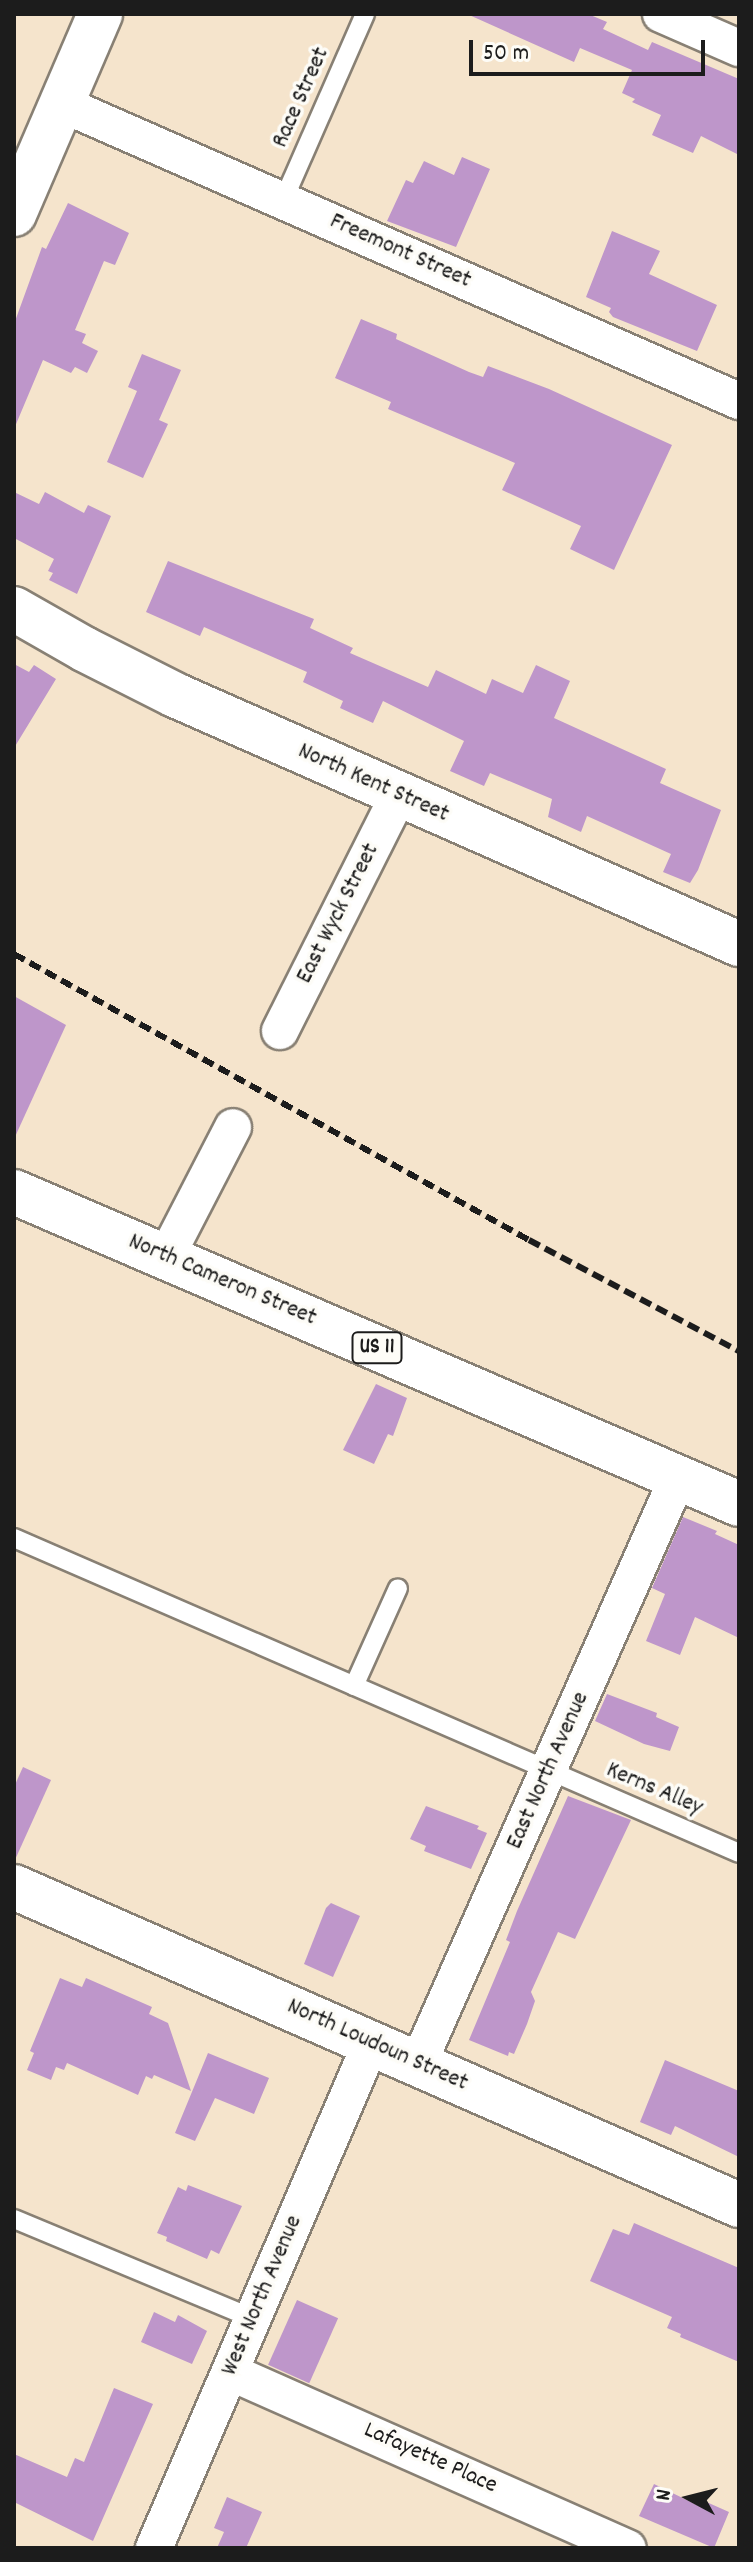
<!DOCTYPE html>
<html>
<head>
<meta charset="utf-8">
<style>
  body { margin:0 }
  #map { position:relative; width:753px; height:2562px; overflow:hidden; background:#f5e4cc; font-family:Dekko,sans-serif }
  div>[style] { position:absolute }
  .building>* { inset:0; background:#be96ca; transform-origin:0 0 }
  .roads { filter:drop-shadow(2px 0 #888074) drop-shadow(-2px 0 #888074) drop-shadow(0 2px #888074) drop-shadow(0 -2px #888074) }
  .lane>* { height:18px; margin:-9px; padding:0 9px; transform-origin:9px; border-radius:9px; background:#fff }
  .street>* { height:36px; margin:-18px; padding:0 18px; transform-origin:18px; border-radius:18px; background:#fff }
  .secondary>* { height:44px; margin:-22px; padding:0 22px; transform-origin:22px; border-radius:22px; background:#fff }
  .primary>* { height:44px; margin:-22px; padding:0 22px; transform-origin:22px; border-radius:22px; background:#fff }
  .rail>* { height:6px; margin-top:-3px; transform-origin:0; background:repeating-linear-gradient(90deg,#1c1c1c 0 12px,transparent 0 18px) }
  span { translate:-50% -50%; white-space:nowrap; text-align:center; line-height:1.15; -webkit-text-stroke:7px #fdfcf7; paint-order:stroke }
  .shield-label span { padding:2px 6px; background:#fdfcf7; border:2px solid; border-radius:6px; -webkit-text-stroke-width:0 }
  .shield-label { font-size:22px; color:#1c1c1c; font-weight:700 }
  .street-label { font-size:24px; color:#1c1c1c }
  .frame { position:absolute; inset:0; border:16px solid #1c1c1c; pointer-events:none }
  .north { position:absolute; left:649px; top:2458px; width:80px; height:80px; -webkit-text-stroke:6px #fdfcf7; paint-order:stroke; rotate:277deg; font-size:22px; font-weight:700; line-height:32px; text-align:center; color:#1c1c1c }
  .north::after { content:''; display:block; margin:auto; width:28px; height:36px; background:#1c1c1c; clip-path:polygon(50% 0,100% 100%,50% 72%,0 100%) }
  .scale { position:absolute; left:469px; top:40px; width:236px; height:36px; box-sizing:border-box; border:4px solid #1c1c1c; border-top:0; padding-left:10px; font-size:24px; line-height:28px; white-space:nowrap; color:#1c1c1c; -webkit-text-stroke:6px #fdfcf7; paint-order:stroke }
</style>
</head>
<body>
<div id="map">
  <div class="building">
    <i style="clip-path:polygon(467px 14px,588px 14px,607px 22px,603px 29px,648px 50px,652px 42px,739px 79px,739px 155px,701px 136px,693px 153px,652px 135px,661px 115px,632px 102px,635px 99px,622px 93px,632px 70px,580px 48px,574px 62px)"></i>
    <i style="clip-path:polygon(462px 157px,490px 169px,456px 247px,387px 221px,406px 180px,413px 183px,424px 161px,454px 175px)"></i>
    <i style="clip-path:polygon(68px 203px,129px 233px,115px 265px,104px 261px,75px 330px,86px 334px,82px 343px,98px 351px,87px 373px,75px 367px,71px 373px,43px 360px,14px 429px,14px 324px,42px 247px,46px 249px)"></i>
    <i style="clip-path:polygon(612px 231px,660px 251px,649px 274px,717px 305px,697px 351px,613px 317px,609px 312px,611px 308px,586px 297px)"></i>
    <i style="clip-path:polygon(361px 319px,397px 334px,396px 339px,469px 372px,483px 377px,488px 366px,549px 389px,672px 445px,614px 570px,570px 549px,581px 526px,502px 490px,515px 463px,388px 409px,391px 402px,335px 378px)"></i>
    <i style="clip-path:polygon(142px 354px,181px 370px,159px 420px,168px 424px,143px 478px,107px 462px,137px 391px,128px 387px)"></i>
    <i style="clip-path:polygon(14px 492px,39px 504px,45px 492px,84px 513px,88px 505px,111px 516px,77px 594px,49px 580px,53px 573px,48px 571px,54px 559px,14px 538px)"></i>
    <i style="clip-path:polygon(168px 561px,314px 619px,310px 628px,353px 648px,350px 653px,428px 687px,436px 670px,486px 694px,492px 679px,523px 693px,536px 665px,570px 681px,554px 718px,666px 769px,660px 783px,721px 810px,698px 870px,690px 883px,663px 872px,671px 854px,587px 816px,581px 832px,548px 817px,552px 799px,490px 773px,484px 786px,450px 771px,464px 741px,383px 701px,373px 723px,340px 708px,343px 701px,303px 682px,307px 672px,204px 627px,200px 636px,146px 612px)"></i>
    <i style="clip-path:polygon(14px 664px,29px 672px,34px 665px,56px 679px,14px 748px)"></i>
    <i style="clip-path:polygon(14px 996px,66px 1025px,14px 1139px)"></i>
    <i style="clip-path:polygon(376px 1384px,407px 1398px,393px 1436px,388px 1434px,374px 1464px,343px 1450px)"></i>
    <i style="clip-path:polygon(683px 1517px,717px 1531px,715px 1534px,739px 1545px,739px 1638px,695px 1617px,680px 1655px,646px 1641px,665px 1594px,652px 1588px)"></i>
    <i style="clip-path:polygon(607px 1694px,657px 1713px,656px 1717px,679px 1727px,670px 1751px,644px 1744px,595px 1721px)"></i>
    <i style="clip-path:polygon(23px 1767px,51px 1780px,14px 1862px,14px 1787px)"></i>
    <i style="clip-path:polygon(568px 1796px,631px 1820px,575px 1939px,558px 1932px,531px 1992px,535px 2001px,527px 2024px,514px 2054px,509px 2052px,508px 2056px,469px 2040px,510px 1942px,506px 1940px,517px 1911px)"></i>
    <i style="clip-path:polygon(426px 1806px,479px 1826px,477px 1829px,487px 1833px,471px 1869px,424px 1851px,426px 1846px,410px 1839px)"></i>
    <i style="clip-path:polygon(331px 1903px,360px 1916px,333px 1977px,304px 1964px,326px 1908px)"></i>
    <i style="clip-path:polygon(60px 1978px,82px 1987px,86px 1978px,152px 2007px,149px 2014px,168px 2023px,191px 2091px,154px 2075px,152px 2079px,146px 2076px,138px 2095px,67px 2063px,64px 2070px,56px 2067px,51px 2080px,27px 2070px,34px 2053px,30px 2051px)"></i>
    <i style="clip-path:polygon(208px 2053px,269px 2078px,254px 2114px,215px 2098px,195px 2141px,175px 2133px)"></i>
    <i style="clip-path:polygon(665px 2060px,739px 2091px,739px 2157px,675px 2126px,671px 2135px,640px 2122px)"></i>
    <i style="clip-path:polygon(188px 2185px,242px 2206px,219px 2254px,211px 2250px,207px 2259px,166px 2241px,167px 2237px,157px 2233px,178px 2187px,186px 2191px)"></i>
    <i style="clip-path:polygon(634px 2223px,739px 2268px,739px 2362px,680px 2337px,681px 2334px,667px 2328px,672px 2317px,590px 2281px,613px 2229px,629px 2235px)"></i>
    <i style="left:297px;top:2300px;width:45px;height:71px;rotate:24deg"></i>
    <i style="clip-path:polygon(154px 2312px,175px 2322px,178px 2315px,207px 2331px,192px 2364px,141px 2342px)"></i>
    <i style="clip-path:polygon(114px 2388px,153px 2404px,93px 2541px,14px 2502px,14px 2454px,67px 2477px,75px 2458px,84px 2462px)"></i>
    <i style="clip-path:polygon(654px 2484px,699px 2506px,702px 2500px,729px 2512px,714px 2548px,639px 2516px)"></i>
    <i style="clip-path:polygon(227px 2497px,262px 2512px,246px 2548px,217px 2548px,224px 2532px,214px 2528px)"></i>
  </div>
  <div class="roads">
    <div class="lane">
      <i style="left:283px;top:201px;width:204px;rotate:-66.3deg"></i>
      <i style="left:14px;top:1538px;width:790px;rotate:23.48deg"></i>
      <i style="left:354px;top:1686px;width:107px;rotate:-65.8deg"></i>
      <i style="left:14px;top:2219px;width:260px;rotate:22.6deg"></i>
    </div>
    <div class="street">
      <i style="left:661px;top:14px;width:85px;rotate:23.6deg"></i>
      <i style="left:62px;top:104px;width:739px;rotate:23.69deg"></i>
      <i style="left:280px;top:1031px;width:263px;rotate:-63.3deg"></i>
      <i style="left:166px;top:1257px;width:146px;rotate:-62.7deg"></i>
      <i style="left:418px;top:2064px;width:642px;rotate:-66.11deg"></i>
      <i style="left:230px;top:2372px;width:435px;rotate:23.9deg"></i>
      <i style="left:154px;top:2548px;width:550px;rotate:-66.75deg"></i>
    </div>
    <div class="secondary">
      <i style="left:14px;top:214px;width:218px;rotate:-66.7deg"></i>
      <i style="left:14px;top:609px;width:81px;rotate:29.7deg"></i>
      <i style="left:84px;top:649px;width:102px;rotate:26.8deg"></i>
      <i style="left:175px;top:695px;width:617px;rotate:23.82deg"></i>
      <i style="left:14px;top:1887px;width:792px;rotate:23.68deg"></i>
    </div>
    <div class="primary">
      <i style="left:14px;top:1192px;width:789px;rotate:23.28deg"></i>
    </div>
  </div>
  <div class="rail">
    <i style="left:14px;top:954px;width:589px;rotate:29.05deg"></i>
    <i style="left:529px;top:1240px;width:238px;rotate:27.9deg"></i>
  </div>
  <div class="shield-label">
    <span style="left:377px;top:1348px">US 11</span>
  </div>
  <div class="street-label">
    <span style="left:302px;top:98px;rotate:-66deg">Race Street</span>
    <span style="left:400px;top:252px;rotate:24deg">Freemont Street</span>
    <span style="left:373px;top:784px;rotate:24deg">North Kent Street</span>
    <span style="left:339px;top:914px;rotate:-63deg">East Wyck Street</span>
    <span style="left:222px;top:1281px;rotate:23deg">North Cameron Street</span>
    <span style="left:549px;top:1771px;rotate:-66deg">East North Avenue</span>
    <span style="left:654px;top:1790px;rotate:23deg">Kerns Alley</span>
    <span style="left:377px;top:2046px;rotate:24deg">North Loudoun Street</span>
    <span style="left:263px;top:2296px;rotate:-67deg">West North Avenue</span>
    <span style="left:430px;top:2459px;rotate:24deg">Lafayette Place</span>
  </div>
  <div class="frame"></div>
  <div class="north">N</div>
  <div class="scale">50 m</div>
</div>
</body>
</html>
